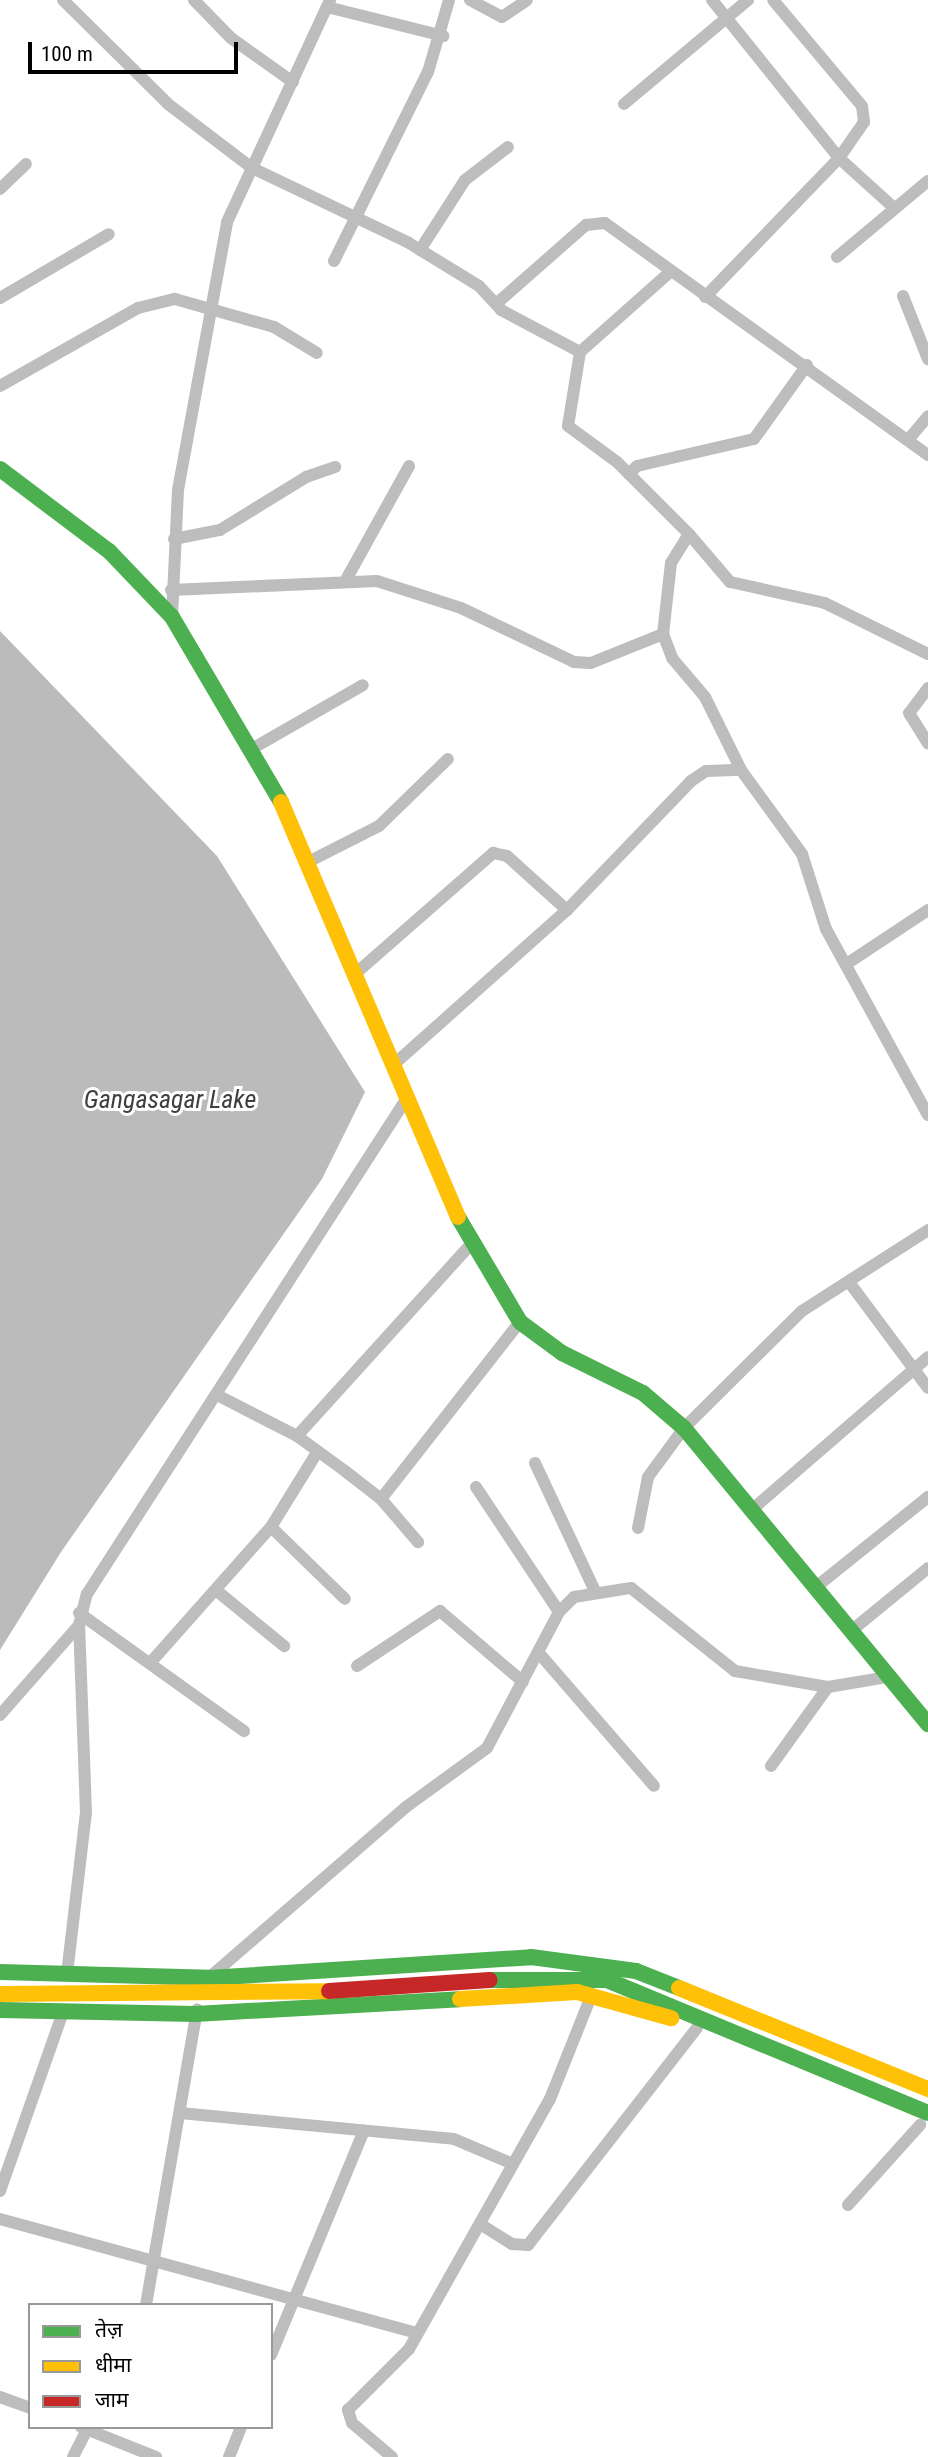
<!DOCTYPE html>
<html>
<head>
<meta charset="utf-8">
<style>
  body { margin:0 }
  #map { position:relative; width:928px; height:2457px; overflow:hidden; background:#fff; font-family:"Roboto Condensed","Noto Sans Devanagari",sans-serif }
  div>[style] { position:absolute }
  .water>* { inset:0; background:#bbb }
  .street>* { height:12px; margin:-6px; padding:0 6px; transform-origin:6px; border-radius:6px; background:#bdbdbd }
  .fast>* { height:16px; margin:-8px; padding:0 8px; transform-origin:8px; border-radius:8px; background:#4caf50 }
  .slow>* { height:16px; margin:-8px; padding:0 8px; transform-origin:8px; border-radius:8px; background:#ffc107 }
  .jam>* { height:16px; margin:-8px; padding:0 8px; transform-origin:8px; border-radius:8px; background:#c62828 }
  span { translate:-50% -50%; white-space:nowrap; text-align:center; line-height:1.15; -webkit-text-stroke:6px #fff; paint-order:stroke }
  .water-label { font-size:26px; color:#3f3f3f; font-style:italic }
  .legend { position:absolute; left:28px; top:2303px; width:245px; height:126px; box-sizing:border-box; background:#fff; border:2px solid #999; margin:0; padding:9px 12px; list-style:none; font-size:21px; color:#000 }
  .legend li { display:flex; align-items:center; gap:14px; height:35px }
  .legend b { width:35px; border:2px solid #999 }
  .scale { position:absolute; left:28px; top:42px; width:210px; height:32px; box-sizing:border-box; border:4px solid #000; border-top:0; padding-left:9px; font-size:21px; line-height:24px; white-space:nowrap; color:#000; -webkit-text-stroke:5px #fff; paint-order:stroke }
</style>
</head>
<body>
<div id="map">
  <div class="water">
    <i style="clip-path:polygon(0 631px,217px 856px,365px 1092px,322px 1179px,61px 1552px,0 1650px)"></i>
  </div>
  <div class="street">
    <i style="left:63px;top:0;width:148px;rotate:44.7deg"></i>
    <i style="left:168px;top:104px;width:106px;rotate:37.3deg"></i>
    <i style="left:252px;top:168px;width:174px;rotate:25.5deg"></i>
    <i style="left:409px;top:243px;width:82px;rotate:31.6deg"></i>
    <i style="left:479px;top:286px;width:33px;rotate:47deg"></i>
    <i style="left:501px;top:310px;width:89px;rotate:28deg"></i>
    <i style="left:580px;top:352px;width:75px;rotate:99.2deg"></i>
    <i style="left:568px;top:426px;width:61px;rotate:36.3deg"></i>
    <i style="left:617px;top:462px;width:102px;rotate:45deg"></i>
    <i style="left:194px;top:0;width:53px;rotate:45.8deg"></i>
    <i style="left:231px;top:38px;width:76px;rotate:35.4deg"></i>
    <i style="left:470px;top:0;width:36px;rotate:28deg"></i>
    <i style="left:502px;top:17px;width:30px;rotate:-34deg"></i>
    <i style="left:712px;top:0;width:203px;rotate:51.2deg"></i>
    <i style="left:839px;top:158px;width:72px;rotate:42.2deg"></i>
    <i style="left:327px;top:7px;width:120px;rotate:14deg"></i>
    <i style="left:624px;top:104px;width:162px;rotate:-40deg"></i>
    <i style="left:0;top:189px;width:36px;rotate:-44deg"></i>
    <i style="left:420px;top:250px;width:83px;rotate:-57.3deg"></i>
    <i style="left:465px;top:180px;width:54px;rotate:-37.5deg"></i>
    <i style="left:837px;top:257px;width:119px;rotate:-39.9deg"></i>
    <i style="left:334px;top:261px;width:211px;rotate:-63.6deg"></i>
    <i style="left:428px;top:72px;width:75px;rotate:-73.7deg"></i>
    <i style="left:903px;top:296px;width:68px;rotate:68.4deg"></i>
    <i style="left:705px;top:297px;width:193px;rotate:-46deg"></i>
    <i style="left:839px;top:158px;width:44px;rotate:-55.2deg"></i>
    <i style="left:864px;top:122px;width:16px;rotate:-97deg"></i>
    <i style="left:862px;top:106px;width:138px;rotate:-130deg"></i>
    <i style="left:0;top:298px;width:126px;rotate:-30.4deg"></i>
    <i style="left:496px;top:304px;width:120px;rotate:-41.3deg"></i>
    <i style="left:586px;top:225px;width:19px;rotate:-6deg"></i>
    <i style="left:605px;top:223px;width:398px;rotate:35.7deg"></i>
    <i style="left:580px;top:352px;width:120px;rotate:-41.6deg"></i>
    <i style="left:0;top:386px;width:159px;rotate:-29.5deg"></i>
    <i style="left:138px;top:308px;width:38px;rotate:-14deg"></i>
    <i style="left:175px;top:299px;width:103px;rotate:15.8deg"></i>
    <i style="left:274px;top:327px;width:50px;rotate:31.2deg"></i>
    <i style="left:908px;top:440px;width:31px;rotate:-50deg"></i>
    <i style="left:629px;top:474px;width:11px;rotate:-45deg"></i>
    <i style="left:637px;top:466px;width:120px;rotate:-13deg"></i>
    <i style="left:754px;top:439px;width:91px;rotate:-54.4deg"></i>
    <i style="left:174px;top:539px;width:47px;rotate:-11.1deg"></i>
    <i style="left:220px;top:530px;width:101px;rotate:-31.6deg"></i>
    <i style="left:306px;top:477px;width:31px;rotate:-19deg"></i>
    <i style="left:347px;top:578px;width:128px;rotate:-61deg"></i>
    <i style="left:171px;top:590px;width:206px;rotate:-2.5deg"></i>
    <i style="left:377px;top:581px;width:88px;rotate:17.8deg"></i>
    <i style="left:461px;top:608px;width:125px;rotate:25.5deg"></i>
    <i style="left:574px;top:662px;width:17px;rotate:3deg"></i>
    <i style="left:591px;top:663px;width:78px;rotate:-21.9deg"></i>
    <i style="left:172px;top:617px;width:127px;rotate:-87.3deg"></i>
    <i style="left:178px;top:490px;width:272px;rotate:-79.6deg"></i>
    <i style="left:227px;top:222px;width:245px;rotate:-65.1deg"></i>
    <i style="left:928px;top:654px;width:115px;rotate:-153.7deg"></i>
    <i style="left:825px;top:603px;width:97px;rotate:-167.5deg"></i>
    <i style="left:730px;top:582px;width:63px;rotate:-130.5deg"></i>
    <i style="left:689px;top:534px;width:34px;rotate:122deg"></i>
    <i style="left:671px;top:563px;width:71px;rotate:96.4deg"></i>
    <i style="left:663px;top:634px;width:26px;rotate:69deg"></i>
    <i style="left:672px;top:658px;width:51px;rotate:49.8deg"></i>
    <i style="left:705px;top:697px;width:81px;rotate:63.7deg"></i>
    <i style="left:741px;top:770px;width:104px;rotate:54deg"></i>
    <i style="left:802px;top:854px;width:79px;rotate:72.3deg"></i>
    <i style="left:826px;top:929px;width:212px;rotate:61.3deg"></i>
    <i style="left:928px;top:688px;width:31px;rotate:127deg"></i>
    <i style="left:909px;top:713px;width:36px;rotate:58deg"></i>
    <i style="left:250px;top:750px;width:130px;rotate:-29.9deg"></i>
    <i style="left:310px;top:861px;width:77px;rotate:-26.9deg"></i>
    <i style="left:379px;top:826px;width:96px;rotate:-44.2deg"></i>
    <i style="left:848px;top:963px;width:96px;rotate:-33.5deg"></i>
    <i style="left:355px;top:974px;width:184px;rotate:-41.2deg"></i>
    <i style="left:493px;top:853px;width:14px;rotate:12deg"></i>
    <i style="left:507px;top:856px;width:81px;rotate:42deg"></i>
    <i style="left:392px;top:1066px;width:234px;rotate:-41.7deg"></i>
    <i style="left:567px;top:910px;width:179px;rotate:-46.1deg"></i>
    <i style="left:691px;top:781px;width:18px;rotate:-34deg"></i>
    <i style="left:706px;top:771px;width:35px;rotate:-2deg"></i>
    <i style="left:849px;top:1282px;width:132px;rotate:53.3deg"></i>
    <i style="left:219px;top:1396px;width:88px;rotate:27.1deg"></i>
    <i style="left:297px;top:1436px;width:59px;rotate:36.1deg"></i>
    <i style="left:345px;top:1471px;width:46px;rotate:37.9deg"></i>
    <i style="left:381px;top:1499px;width:57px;rotate:49.3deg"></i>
    <i style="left:297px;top:1436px;width:259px;rotate:-47.8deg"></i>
    <i style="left:535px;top:1463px;width:139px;rotate:64.9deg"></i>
    <i style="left:476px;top:1487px;width:150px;rotate:56.4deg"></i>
    <i style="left:381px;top:1499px;width:225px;rotate:-51.9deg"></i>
    <i style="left:755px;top:1507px;width:229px;rotate:-40.9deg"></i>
    <i style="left:271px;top:1527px;width:103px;rotate:44.2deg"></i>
    <i style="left:638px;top:1528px;width:52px;rotate:-78.9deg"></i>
    <i style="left:648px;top:1477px;width:61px;rotate:-53.7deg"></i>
    <i style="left:684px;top:1428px;width:166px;rotate:-44.8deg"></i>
    <i style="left:802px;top:1311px;width:150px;rotate:-32.7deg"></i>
    <i style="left:816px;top:1587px;width:144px;rotate:-38.8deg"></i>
    <i style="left:217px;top:1591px;width:87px;rotate:39.4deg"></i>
    <i style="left:79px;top:1613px;width:203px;rotate:35.6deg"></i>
    <i style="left:851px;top:1631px;width:99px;rotate:-39.3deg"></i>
    <i style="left:538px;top:1652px;width:177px;rotate:49.1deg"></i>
    <i style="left:151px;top:1662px;width:181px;rotate:-48.4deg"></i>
    <i style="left:271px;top:1527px;width:89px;rotate:-58.3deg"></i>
    <i style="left:357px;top:1666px;width:100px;rotate:-33.5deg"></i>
    <i style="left:440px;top:1611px;width:109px;rotate:40.5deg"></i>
    <i style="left:0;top:1715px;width:120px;rotate:-48.7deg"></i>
    <i style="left:771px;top:1766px;width:97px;rotate:-54.2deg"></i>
    <i style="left:67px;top:1974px;width:162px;rotate:-83.3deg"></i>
    <i style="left:86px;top:1813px;width:188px;rotate:-92.1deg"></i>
    <i style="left:79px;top:1625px;width:32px;rotate:-76deg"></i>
    <i style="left:87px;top:1594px;width:587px;rotate:-57.18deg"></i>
    <i style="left:211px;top:1976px;width:258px;rotate:-40.9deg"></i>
    <i style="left:406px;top:1807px;width:100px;rotate:-36.1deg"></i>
    <i style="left:487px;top:1748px;width:154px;rotate:-62.1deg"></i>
    <i style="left:559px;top:1612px;width:21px;rotate:-45deg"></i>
    <i style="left:574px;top:1597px;width:58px;rotate:-9deg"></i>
    <i style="left:631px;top:1588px;width:133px;rotate:38.6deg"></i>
    <i style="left:735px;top:1671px;width:94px;rotate:9.8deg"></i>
    <i style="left:828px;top:1687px;width:61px;rotate:-9.5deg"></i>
    <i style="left:180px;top:2113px;width:275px;rotate:5.4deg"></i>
    <i style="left:454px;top:2139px;width:64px;rotate:23deg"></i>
    <i style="left:0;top:2191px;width:190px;rotate:-70.6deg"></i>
    <i style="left:848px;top:2205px;width:108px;rotate:-48deg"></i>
    <i style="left:0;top:2219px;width:433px;rotate:15.3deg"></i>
    <i style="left:480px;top:2224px;width:38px;rotate:32deg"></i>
    <i style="left:512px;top:2244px;width:16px;rotate:4deg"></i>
    <i style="left:528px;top:2245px;width:275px;rotate:-52.1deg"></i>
    <i style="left:146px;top:2305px;width:300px;rotate:-80.2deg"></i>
    <i style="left:271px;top:2355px;width:243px;rotate:-67.5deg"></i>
    <i style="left:0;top:2397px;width:32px;rotate:20deg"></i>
    <i style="left:81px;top:2427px;width:81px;rotate:21.8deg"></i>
    <i style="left:73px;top:2457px;width:34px;rotate:-63deg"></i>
    <i style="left:229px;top:2457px;width:32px;rotate:-68deg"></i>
    <i style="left:392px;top:2457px;width:52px;rotate:-139.6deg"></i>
    <i style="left:352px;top:2423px;width:14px;rotate:-107deg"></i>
    <i style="left:348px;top:2410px;width:86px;rotate:-45deg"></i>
    <i style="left:409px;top:2349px;width:287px;rotate:-60.6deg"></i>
    <i style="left:550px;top:2099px;width:113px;rotate:-68.2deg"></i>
  </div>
  <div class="fast">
    <i style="left:0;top:469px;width:136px;rotate:37deg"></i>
    <i style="left:109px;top:551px;width:91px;rotate:46.3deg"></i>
    <i style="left:172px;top:617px;width:215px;rotate:59.5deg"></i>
    <i style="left:458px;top:1217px;width:122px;rotate:59.4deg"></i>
    <i style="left:520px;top:1322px;width:52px;rotate:36.4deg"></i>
    <i style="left:562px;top:1353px;width:90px;rotate:26.3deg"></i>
    <i style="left:643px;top:1393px;width:54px;rotate:40.5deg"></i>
    <i style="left:684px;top:1428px;width:384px;rotate:50.5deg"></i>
    <i style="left:0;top:1972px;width:209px;rotate:1.6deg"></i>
    <i style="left:209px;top:1978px;width:323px;rotate:-3.7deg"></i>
    <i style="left:531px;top:1957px;width:106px;rotate:7.6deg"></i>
    <i style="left:636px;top:1971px;width:46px;rotate:21.6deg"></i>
    <i style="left:490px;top:1980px;width:117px"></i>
    <i style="left:607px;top:1980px;width:347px;rotate:22.5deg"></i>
    <i style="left:0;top:2010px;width:195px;rotate:1.2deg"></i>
    <i style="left:195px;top:2014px;width:265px;rotate:-3.2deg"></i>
  </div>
  <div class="slow">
    <i style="left:281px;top:802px;width:451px;rotate:66.9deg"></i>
    <i style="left:679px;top:1988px;width:269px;rotate:22.1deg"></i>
    <i style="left:0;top:1994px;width:329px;rotate:-0.5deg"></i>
    <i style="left:460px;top:1999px;width:117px;rotate:-3.4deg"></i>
    <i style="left:577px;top:1992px;width:98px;rotate:15.5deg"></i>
  </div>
  <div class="jam">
    <i style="left:329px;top:1991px;width:161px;rotate:-3.9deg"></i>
  </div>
  <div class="water-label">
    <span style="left:170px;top:1100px">Gangasagar Lake</span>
  </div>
  <ul class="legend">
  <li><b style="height:9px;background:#4caf50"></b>तेज़</li>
  <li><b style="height:9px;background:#ffc107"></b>धीमा</li>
  <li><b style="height:9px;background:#c62828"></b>जाम</li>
  </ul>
  <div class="scale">100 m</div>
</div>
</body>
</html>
